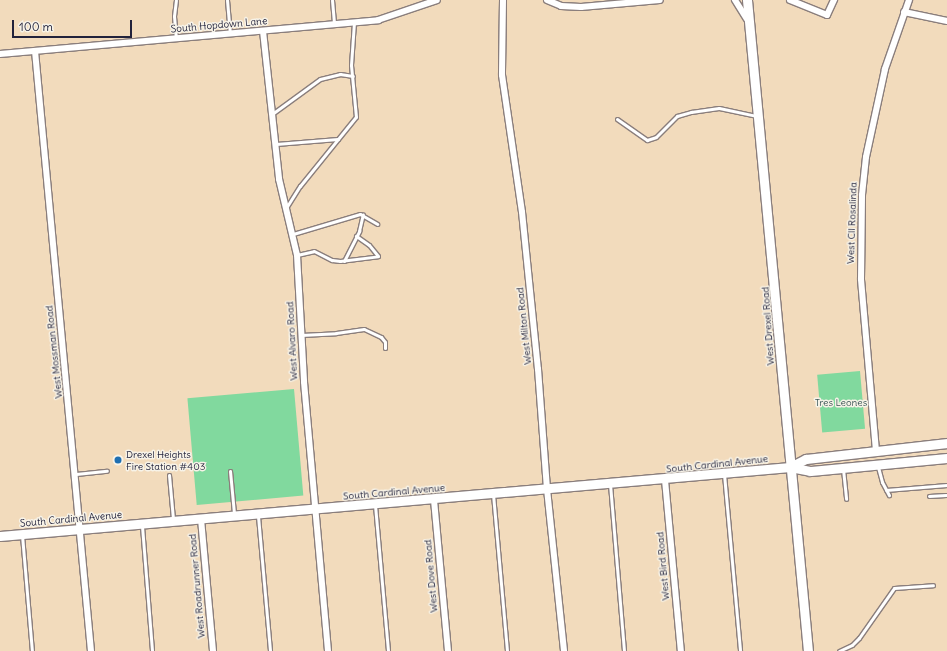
<!DOCTYPE html>
<html>
<head>
<meta charset="utf-8">
<style>
  body { margin:0 }
  #map { position:relative; width:947px; height:651px; overflow:hidden; background:#f2dbbc; font-family:Delius,sans-serif }
  div>[style] { position:absolute }
  .green>* { inset:0; background:#81d99e; transform-origin:0 0 }
  .roads { filter:drop-shadow(1px 0 #8a7e7c) drop-shadow(-1px 0 #8a7e7c) drop-shadow(0 1px #8a7e7c) drop-shadow(0 -1px #8a7e7c) }
  .lane>* { height:3px; margin:-1.5px; padding:0 1.5px; transform-origin:1.5px; border-radius:1.5px; background:#fff }
  .street>* { height:6px; margin:-3px; padding:0 3px; transform-origin:3px; border-radius:3px; background:#fff }
  .secondary>* { height:9px; margin:-4.5px; padding:0 4.5px; transform-origin:4.5px; border-radius:4.5px; background:#fff }
  .dots>* { width:11px; height:11px; translate:-50% -50%; box-sizing:border-box; border:2px solid #f7f3e8; border-radius:50% }
  span { translate:-50% -50%; white-space:nowrap; text-align:center; line-height:1.15; -webkit-text-stroke:3px #f7f3e8; paint-order:stroke }
  .street-label { font-size:10px; color:#22223b }
  .park-label { font-size:10px; color:#3e5959 }
  .poi-label { font-size:10px; color:#22223b }
  .left { translate:0 -50%; text-align:left }
  .scale { position:absolute; left:12px; top:20px; width:120px; height:18px; box-sizing:border-box; border:2px solid #22223b; border-top:0; padding-left:5px; font-size:12px; line-height:14px; white-space:nowrap; color:#22223b; -webkit-text-stroke:3px #f7f3e8; paint-order:stroke }
</style>
</head>
<body>
<div id="map">
  <div class="green">
    <i style="left:860px;top:371px;width:58px;height:43px;rotate:85deg"></i>
    <i style="left:294px;top:389px;width:107px;height:107px;rotate:85deg"></i>
  </div>
  <div class="roads">
    <div class="lane">
      <i style="left:227px;top:0;width:34px;rotate:85deg"></i>
      <i style="left:332px;top:0;width:24px;rotate:85deg"></i>
      <i style="left:176px;top:39px;width:23px;rotate:-95deg"></i>
      <i style="left:174px;top:16px;width:16px;rotate:-83deg"></i>
      <i style="left:272px;top:114px;width:59px;rotate:-36.1deg"></i>
      <i style="left:320px;top:79px;width:21px;rotate:-14deg"></i>
      <i style="left:340px;top:74px;width:13px;rotate:9deg"></i>
      <i style="left:617px;top:119px;width:37px;rotate:35deg"></i>
      <i style="left:647px;top:140px;width:9px;rotate:-18deg"></i>
      <i style="left:656px;top:137px;width:30px;rotate:-45deg"></i>
      <i style="left:677px;top:116px;width:15px;rotate:-16deg"></i>
      <i style="left:691px;top:112px;width:28px;rotate:-8deg"></i>
      <i style="left:719px;top:108px;width:39px;rotate:12deg"></i>
      <i style="left:276px;top:144px;width:62px;rotate:-4.6deg"></i>
      <i style="left:338px;top:139px;width:28px;rotate:-51deg"></i>
      <i style="left:356px;top:117px;width:52px;rotate:-95.5deg"></i>
      <i style="left:351px;top:65px;width:43px;rotate:-86deg"></i>
      <i style="left:286px;top:208px;width:26px;rotate:-58deg"></i>
      <i style="left:300px;top:186px;width:60px;rotate:-51deg"></i>
      <i style="left:293px;top:234px;width:70px;rotate:-16.6deg"></i>
      <i style="left:360px;top:214px;width:20px;rotate:30deg"></i>
      <i style="left:297px;top:255px;width:17px;rotate:-13deg"></i>
      <i style="left:314px;top:251px;width:20px;rotate:27deg"></i>
      <i style="left:332px;top:260px;width:8px;rotate:7deg"></i>
      <i style="left:340px;top:261px;width:38px;rotate:-7deg"></i>
      <i style="left:378px;top:256px;width:14px;rotate:-129deg"></i>
      <i style="left:369px;top:245px;width:16px;rotate:-145deg"></i>
      <i style="left:344px;top:261px;width:34px;rotate:-63deg"></i>
      <i style="left:359px;top:231px;width:17px;rotate:-77deg"></i>
      <i style="left:301px;top:335px;width:35px;rotate:-3deg"></i>
      <i style="left:336px;top:333px;width:28px;rotate:-8deg"></i>
      <i style="left:364px;top:329px;width:19px;rotate:25deg"></i>
      <i style="left:381px;top:337px;width:6px;rotate:51deg"></i>
      <i style="left:385px;top:342px;width:6px;rotate:90deg"></i>
      <i style="left:878px;top:467px;width:16px;rotate:75deg"></i>
      <i style="left:882px;top:482px;width:15px;rotate:62deg"></i>
      <i style="left:843px;top:469px;width:30px;rotate:84deg"></i>
      <i style="left:230px;top:471px;width:42px;rotate:84.6deg"></i>
      <i style="left:76px;top:474px;width:31px;rotate:-6deg"></i>
      <i style="left:724px;top:474px;width:178px;rotate:84.8deg"></i>
      <i style="left:169px;top:475px;width:44px;rotate:84.8deg"></i>
      <i style="left:610px;top:484px;width:168px;rotate:85.2deg"></i>
      <i style="left:886px;top:490px;width:61px;rotate:-4.7deg"></i>
      <i style="left:493px;top:494px;width:158px;rotate:84.9deg"></i>
      <i style="left:929px;top:496px;width:17px;rotate:-3deg"></i>
      <i style="left:375px;top:505px;width:147px;rotate:84.9deg"></i>
      <i style="left:258px;top:516px;width:136px;rotate:84.9deg"></i>
      <i style="left:142px;top:526px;width:125px;rotate:85.4deg"></i>
      <i style="left:22px;top:535px;width:116px;rotate:85.1deg"></i>
      <i style="left:839px;top:651px;width:14px;rotate:-25deg"></i>
      <i style="left:852px;top:645px;width:10px;rotate:-45deg"></i>
      <i style="left:859px;top:638px;width:61px;rotate:-55deg"></i>
      <i style="left:894px;top:588px;width:39px;rotate:-4deg"></i>
    </div>
    <div class="street">
      <i style="left:503px;top:0;width:75px;rotate:90.8deg"></i>
      <i style="left:502px;top:75px;width:138px;rotate:81.7deg"></i>
      <i style="left:522px;top:212px;width:158px;rotate:84.2deg"></i>
      <i style="left:538px;top:369px;width:120px;rotate:85.7deg"></i>
      <i style="left:547px;top:489px;width:163px;rotate:84deg"></i>
      <i style="left:547px;top:0;width:15px;rotate:23deg"></i>
      <i style="left:561px;top:6px;width:20px;rotate:3deg"></i>
      <i style="left:581px;top:7px;width:79px;rotate:-5.1deg"></i>
      <i style="left:735px;top:0;width:22px;rotate:58deg"></i>
      <i style="left:790px;top:0;width:40px;rotate:22deg"></i>
      <i style="left:827px;top:15px;width:17px;rotate:-65deg"></i>
      <i style="left:904px;top:12px;width:44px;rotate:11.8deg"></i>
      <i style="left:263px;top:31px;width:149px;rotate:83.8deg"></i>
      <i style="left:279px;top:179px;width:78px;rotate:76.7deg"></i>
      <i style="left:297px;top:255px;width:127px;rotate:86.8deg"></i>
      <i style="left:304px;top:382px;width:270px;rotate:84.9deg"></i>
      <i style="left:35px;top:51px;width:603px;rotate:84.67deg"></i>
      <i style="left:0;top:54px;width:380px;rotate:-5.1deg"></i>
      <i style="left:378px;top:20px;width:62px;rotate:-18.7deg"></i>
      <i style="left:876px;top:451px;width:173px;rotate:-95deg"></i>
      <i style="left:861px;top:279px;width:84px;rotate:-89.3deg"></i>
      <i style="left:862px;top:195px;width:38px;rotate:-84deg"></i>
      <i style="left:866px;top:157px;width:90px;rotate:-77.8deg"></i>
      <i style="left:885px;top:69px;width:73px;rotate:-70.8deg"></i>
      <i style="left:665px;top:480px;width:172px;rotate:84.7deg"></i>
      <i style="left:434px;top:500px;width:152px;rotate:84.7deg"></i>
      <i style="left:201px;top:519px;width:133px;rotate:84.8deg"></i>
    </div>
    <div class="secondary">
      <i style="left:747px;top:0;width:654px;rotate:84.65deg"></i>
      <i style="left:790px;top:467px;width:18px;rotate:-27deg"></i>
      <i style="left:806px;top:459px;width:142px;rotate:-6.5deg"></i>
      <i style="left:0;top:536px;width:793px;rotate:-4.99deg"></i>
      <i style="left:790px;top:467px;width:20px;rotate:11deg"></i>
      <i style="left:810px;top:471px;width:138px;rotate:-5.4deg"></i>
    </div>
  </div>
  <div class="dots">
    <i style="left:118px;top:460px;background:#1f6fb2"></i>
  </div>
  <div class="street-label">
    <span style="left:219px;top:25px;rotate:-5deg">South Hopdown Lane</span>
    <span style="left:852px;top:223px;rotate:-88deg">West Cll Rosalinda</span>
    <span style="left:524px;top:326px;rotate:-96deg">West Milton Road</span>
    <span style="left:768px;top:326px;rotate:-94deg">West Drexel Road</span>
    <span style="left:292px;top:341px;rotate:-93deg">West Alvaro Road</span>
    <span style="left:54px;top:352px;rotate:-96deg">West Mossman Road</span>
    <span style="left:717px;top:464px;rotate:-6deg">South Cardinal Avenue</span>
    <span style="left:394px;top:492px;rotate:-5deg">South Cardinal Avenue</span>
    <span style="left:71px;top:519px;rotate:-5deg">South Cardinal Avenue</span>
    <span style="left:663px;top:566px;rotate:-95deg">West Bird Road</span>
    <span style="left:431px;top:576px;rotate:-95deg">West Dove Road</span>
    <span style="left:197px;top:586px;rotate:-95deg">West Roadrunner Road</span>
  </div>
  <div class="park-label">
    <span style="left:841px;top:403px">Tres Leones</span>
  </div>
  <div class="poi-label">
    <span class="left" style="left:126px;top:460px">Drexel Heights<br>Fire Station #403</span>
  </div>
  <div class="scale">100 m</div>
</div>
</body>
</html>
